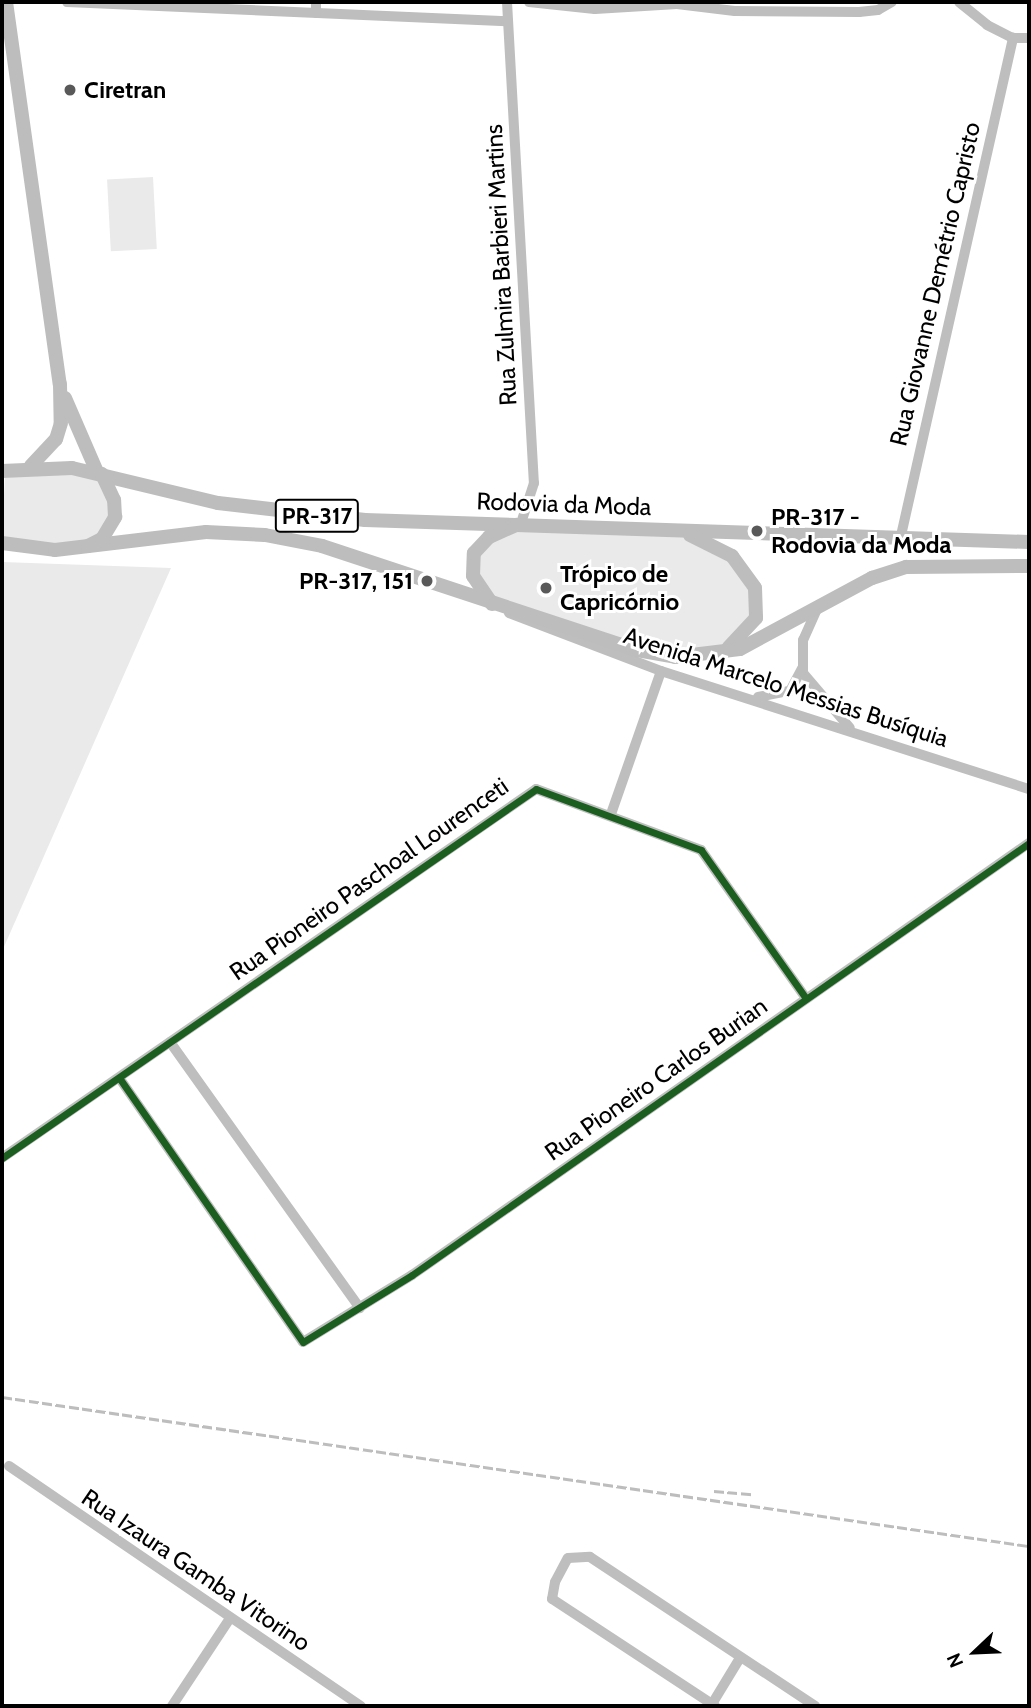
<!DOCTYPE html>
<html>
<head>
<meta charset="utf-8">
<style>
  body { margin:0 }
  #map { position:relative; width:1031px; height:1708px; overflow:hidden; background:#fff; font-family:Cabin,sans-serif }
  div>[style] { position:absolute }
  .green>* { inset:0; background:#eaeaea; transform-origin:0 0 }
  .minor>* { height:10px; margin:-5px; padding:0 5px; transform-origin:5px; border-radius:5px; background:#bebebe }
  .highway>* { height:14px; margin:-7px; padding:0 7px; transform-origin:7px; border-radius:7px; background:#bdbdbd }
  .rail>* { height:2.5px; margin-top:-1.25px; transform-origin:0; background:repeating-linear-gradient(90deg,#bdbdbd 0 10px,transparent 0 13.5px) }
  .cycleway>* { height:7px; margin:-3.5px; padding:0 3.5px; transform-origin:3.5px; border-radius:3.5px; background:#1b5e20 }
  .dots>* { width:19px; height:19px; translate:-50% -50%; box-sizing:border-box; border:4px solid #fff; border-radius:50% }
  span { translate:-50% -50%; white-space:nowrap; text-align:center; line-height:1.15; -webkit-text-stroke:6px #fff; paint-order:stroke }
  .shield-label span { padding:2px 5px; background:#fff; border:2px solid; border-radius:5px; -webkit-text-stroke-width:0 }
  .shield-label { font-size:23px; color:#000; font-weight:700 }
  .poi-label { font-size:24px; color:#000; font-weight:700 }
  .left { translate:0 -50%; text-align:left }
  .right { translate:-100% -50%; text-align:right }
  .street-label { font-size:24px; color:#000 }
  .frame { position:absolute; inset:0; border:4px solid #000; pointer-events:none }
  .north { position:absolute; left:940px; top:1617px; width:70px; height:70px; -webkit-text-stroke:5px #fff; paint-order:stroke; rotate:247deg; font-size:19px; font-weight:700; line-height:28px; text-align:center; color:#000 }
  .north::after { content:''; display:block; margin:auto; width:24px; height:32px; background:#000; clip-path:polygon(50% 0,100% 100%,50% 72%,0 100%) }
</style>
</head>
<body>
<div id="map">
  <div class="green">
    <i style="left:153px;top:177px;width:72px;height:46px;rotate:87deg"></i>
    <i style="clip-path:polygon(97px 472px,115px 517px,84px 548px,2px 537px,5px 475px)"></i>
    <i style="clip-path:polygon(676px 531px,718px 546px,758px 604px,719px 654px,675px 657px,493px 605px,472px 563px,504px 532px)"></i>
    <i style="clip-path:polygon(2px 562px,171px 568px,3px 949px,2px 948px)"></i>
  </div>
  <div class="minor">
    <i style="left:67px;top:2px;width:440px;rotate:2.5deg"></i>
    <i style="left:316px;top:2px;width:11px;rotate:90deg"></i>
    <i style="left:507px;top:2px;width:482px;rotate:86.8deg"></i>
    <i style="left:534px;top:483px;width:42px;rotate:108deg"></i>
    <i style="left:529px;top:2px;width:66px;rotate:6.1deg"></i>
    <i style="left:595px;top:9px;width:82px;rotate:-3.5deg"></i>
    <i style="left:677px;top:4px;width:58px;rotate:6.9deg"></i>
    <i style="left:735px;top:11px;width:124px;rotate:0.5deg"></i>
    <i style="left:859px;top:12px;width:19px;rotate:-6deg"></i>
    <i style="left:878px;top:10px;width:16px;rotate:-30deg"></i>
    <i style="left:959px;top:2px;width:36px;rotate:39deg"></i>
    <i style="left:987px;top:25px;width:29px;rotate:27deg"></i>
    <i style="left:1013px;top:38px;width:16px"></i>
    <i style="left:900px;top:540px;width:515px;rotate:-77.31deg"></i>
    <i style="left:817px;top:609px;width:34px;rotate:114deg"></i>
    <i style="left:803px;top:640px;width:33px;rotate:90deg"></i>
    <i style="left:803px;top:673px;width:72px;rotate:49.5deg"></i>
    <i style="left:509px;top:613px;width:163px;rotate:20.9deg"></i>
    <i style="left:661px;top:671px;width:386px;rotate:17.8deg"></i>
    <i style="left:758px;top:697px;width:33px;rotate:-11deg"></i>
    <i style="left:790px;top:691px;width:26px;rotate:-62deg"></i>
    <i style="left:611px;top:814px;width:151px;rotate:-70.7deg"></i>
    <i style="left:170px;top:1042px;width:327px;rotate:54.5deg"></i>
    <i style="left:120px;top:1079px;width:320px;rotate:55.2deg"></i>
    <i style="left:303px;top:1342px;width:128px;rotate:-31.6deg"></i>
    <i style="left:412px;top:1275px;width:753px;rotate:-35deg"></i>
    <i style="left:2px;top:1158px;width:649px;rotate:-34.64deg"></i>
    <i style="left:536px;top:789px;width:176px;rotate:20.3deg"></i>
    <i style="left:701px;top:850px;width:180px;rotate:54.7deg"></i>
    <i style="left:9px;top:1466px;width:426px;rotate:34.3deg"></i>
    <i style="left:712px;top:1704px;width:54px;rotate:-58.7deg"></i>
    <i style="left:172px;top:1706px;width:103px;rotate:-56.5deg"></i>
    <i style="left:715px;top:1706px;width:195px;rotate:-146.7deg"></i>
    <i style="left:552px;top:1599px;width:17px;rotate:-80deg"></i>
    <i style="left:555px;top:1582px;width:27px;rotate:-62deg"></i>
    <i style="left:568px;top:1558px;width:22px;rotate:-3deg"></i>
    <i style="left:590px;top:1557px;width:270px;rotate:33.5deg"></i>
  </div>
  <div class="highway">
    <i style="left:6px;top:2px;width:386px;rotate:82deg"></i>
    <i style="left:60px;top:384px;width:39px;rotate:89deg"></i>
    <i style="left:61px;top:423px;width:17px;rotate:107deg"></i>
    <i style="left:56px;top:439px;width:37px;rotate:133deg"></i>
    <i style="left:65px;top:398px;width:81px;rotate:66.6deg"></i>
    <i style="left:2px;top:471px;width:70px;rotate:-2.5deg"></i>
    <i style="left:72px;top:468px;width:150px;rotate:13.5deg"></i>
    <i style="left:218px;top:503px;width:148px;rotate:6.6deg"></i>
    <i style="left:365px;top:520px;width:664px;rotate:1.9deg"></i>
    <i style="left:690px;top:535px;width:47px;rotate:26.6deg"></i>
    <i style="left:732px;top:556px;width:39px;rotate:54deg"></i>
    <i style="left:755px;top:588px;width:30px;rotate:88deg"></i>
    <i style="left:756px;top:618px;width:40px;rotate:133deg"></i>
    <i style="left:2px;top:543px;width:53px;rotate:7.5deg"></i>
    <i style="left:55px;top:550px;width:152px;rotate:-6.8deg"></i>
    <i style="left:206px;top:532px;width:59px;rotate:2.9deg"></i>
    <i style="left:265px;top:535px;width:58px;rotate:10.9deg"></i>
    <i style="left:322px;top:546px;width:332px;rotate:18.3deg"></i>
    <i style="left:637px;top:650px;width:39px;rotate:10deg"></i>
    <i style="left:675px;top:657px;width:65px;rotate:-7deg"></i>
    <i style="left:740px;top:649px;width:150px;rotate:-28.3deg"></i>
    <i style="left:872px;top:578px;width:36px;rotate:-18deg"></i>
    <i style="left:906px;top:567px;width:123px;rotate:-0.5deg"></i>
    <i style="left:88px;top:546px;width:16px;rotate:-27deg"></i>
    <i style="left:102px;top:539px;width:26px;rotate:-59deg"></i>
    <i style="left:115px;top:517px;width:17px;rotate:-93deg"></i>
    <i style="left:114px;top:500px;width:29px;rotate:-115deg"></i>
    <i style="left:492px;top:604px;width:34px;rotate:-124deg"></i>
    <i style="left:473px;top:576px;width:23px;rotate:-88deg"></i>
    <i style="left:474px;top:553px;width:22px;rotate:-47deg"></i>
    <i style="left:489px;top:537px;width:30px;rotate:-24deg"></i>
  </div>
  <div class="rail">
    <i style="left:2px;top:1397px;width:1038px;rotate:8.26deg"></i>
    <i style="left:714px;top:1491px;width:38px;rotate:5deg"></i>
  </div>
  <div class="cycleway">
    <i style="left:120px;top:1079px;width:320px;rotate:55.2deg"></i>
    <i style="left:303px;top:1342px;width:128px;rotate:-31.6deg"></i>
    <i style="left:412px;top:1275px;width:753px;rotate:-35deg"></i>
    <i style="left:2px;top:1158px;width:649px;rotate:-34.64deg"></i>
    <i style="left:536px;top:789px;width:176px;rotate:20.3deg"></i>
    <i style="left:701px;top:850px;width:180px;rotate:54.7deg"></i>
  </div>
  <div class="dots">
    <i style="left:70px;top:90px;background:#595959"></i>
    <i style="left:757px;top:531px;background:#595959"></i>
    <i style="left:427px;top:581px;background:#595959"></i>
    <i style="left:546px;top:588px;background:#595959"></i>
  </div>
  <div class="shield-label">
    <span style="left:317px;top:516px">PR-317</span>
  </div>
  <div class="poi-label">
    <span class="left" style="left:84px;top:90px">Ciretran</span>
    <span class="left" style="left:771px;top:531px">PR-317 -<br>Rodovia da Moda</span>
    <span class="left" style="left:560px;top:588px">Trópico de<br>Capricórnio</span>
    <span class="right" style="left:413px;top:581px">PR-317, 151</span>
  </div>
  <div class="street-label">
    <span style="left:501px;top:265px;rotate:-93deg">Rua Zulmira Barbieri Martins</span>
    <span style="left:935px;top:284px;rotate:-77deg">Rua Giovanne Demétrio Capristo</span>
    <span style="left:564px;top:504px;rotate:2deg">Rodovia da Moda</span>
    <span style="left:786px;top:687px;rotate:18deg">Avenida Marcelo Messias Busíquia</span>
    <span style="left:369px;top:879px;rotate:-35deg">Rua Pioneiro Paschoal Lourenceti</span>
    <span style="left:656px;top:1079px;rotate:-35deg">Rua Pioneiro Carlos Burian</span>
    <span style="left:196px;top:1570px;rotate:34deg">Rua Izaura Gamba Vitorino</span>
  </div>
  <div class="frame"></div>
  <div class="north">N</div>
</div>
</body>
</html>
